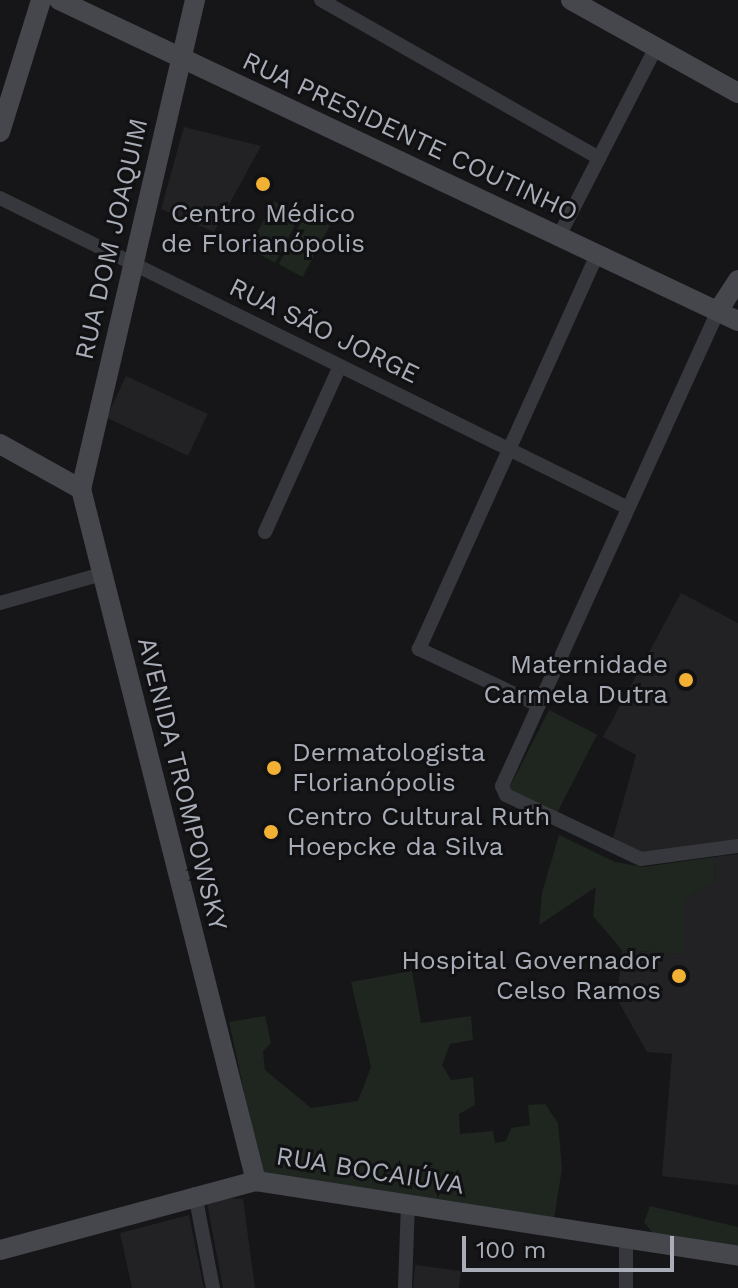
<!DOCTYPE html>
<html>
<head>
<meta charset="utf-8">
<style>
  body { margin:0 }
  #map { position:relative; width:738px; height:1288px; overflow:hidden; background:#161618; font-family:"Work Sans",sans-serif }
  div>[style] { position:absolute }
  .built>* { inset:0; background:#222225; transform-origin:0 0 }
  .green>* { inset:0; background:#1e261f; transform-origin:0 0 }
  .street>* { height:14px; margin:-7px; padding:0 7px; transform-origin:7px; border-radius:7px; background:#37383d }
  .secondary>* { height:20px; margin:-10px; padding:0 10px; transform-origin:10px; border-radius:10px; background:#45474d }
  .dots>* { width:22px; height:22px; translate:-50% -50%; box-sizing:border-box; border:4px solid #111113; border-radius:50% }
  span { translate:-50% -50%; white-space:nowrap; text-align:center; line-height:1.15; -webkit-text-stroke:6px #111113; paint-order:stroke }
  .street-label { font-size:26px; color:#a8adb8 }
  .poi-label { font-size:26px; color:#a8adb8 }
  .right { translate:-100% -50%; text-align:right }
  .left { translate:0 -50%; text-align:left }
  .scale { position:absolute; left:462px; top:1236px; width:212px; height:36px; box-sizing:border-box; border:4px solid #a8adb8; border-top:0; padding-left:10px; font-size:24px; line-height:28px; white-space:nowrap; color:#a8adb8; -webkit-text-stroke:6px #111113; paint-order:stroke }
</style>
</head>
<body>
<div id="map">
  <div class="built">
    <i style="clip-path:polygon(184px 127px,261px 146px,214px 232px,161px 209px)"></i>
    <i style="left:126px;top:376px;width:90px;height:46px;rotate:25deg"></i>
    <i style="clip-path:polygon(681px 593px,738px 623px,738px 844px,642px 855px,612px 842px,636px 755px,603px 737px)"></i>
    <i style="clip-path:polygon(738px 854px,738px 1185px,662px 1176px,672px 1054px,647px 1052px,617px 999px,622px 950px,684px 954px,684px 901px,714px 880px,715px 857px)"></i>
    <i style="clip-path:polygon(227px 1198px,243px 1199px,255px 1288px,223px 1288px,207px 1203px)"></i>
    <i style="clip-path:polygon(189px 1215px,204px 1288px,132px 1288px,120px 1233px)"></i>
    <i style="clip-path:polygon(415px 1265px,461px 1271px,459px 1288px,413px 1288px)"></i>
  </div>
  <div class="green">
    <i style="left:274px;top:201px;width:30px;height:54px;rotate:28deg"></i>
    <i style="left:306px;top:213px;width:27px;height:58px;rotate:28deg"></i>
    <i style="left:549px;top:710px;width:54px;height:89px;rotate:27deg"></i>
    <i style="clip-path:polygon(559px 835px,615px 862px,643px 867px,715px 857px,714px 880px,684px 901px,684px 954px,622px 950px,593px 916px,596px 887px,539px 925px,542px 893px)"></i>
    <i style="clip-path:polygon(412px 971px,421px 1023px,471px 1016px,473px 1040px,450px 1044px,442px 1065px,451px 1080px,473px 1077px,475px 1105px,459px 1114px,460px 1134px,493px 1131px,495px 1143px,506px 1141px,511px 1128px,530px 1125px,528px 1105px,545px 1104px,558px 1123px,562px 1168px,554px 1219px,262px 1173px,229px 1022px,265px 1016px,271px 1043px,263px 1051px,265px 1070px,311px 1108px,358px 1101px,371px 1067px,351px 982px)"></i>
    <i style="clip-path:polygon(650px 1206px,738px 1227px,738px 1249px,656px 1238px,644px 1222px)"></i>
  </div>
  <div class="street">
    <i style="left:321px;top:0;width:320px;rotate:29.6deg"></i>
    <i style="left:0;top:198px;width:700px;rotate:26.27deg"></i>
    <i style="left:559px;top:236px;width:212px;rotate:-62.8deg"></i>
    <i style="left:718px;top:311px;width:522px;rotate:114.45deg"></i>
    <i style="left:502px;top:786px;width:10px;rotate:66deg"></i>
    <i style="left:506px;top:795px;width:149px;rotate:25.4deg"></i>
    <i style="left:641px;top:859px;width:98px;rotate:-7.6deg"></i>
    <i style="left:265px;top:532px;width:182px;rotate:-65.7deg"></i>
    <i style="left:0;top:603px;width:106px;rotate:-15.9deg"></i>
    <i style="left:538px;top:705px;width:132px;rotate:-154.8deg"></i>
    <i style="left:419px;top:649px;width:433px;rotate:-65.7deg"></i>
    <i style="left:195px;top:1194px;width:96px;rotate:79.2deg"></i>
    <i style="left:405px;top:1288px;width:85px;rotate:-88deg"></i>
    <i style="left:626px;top:1288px;width:50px;rotate:-90deg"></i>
  </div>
  <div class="secondary">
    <i style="left:59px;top:0;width:751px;rotate:25.3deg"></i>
    <i style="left:195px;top:0;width:502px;rotate:103.12deg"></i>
    <i style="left:81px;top:489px;width:714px;rotate:75.81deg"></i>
    <i style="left:571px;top:0;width:191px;rotate:29.1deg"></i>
    <i style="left:0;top:132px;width:138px;rotate:-72.7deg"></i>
    <i style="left:718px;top:311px;width:37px;rotate:-57deg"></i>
    <i style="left:0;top:444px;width:93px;rotate:29.1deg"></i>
    <i style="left:0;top:1250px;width:265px;rotate:-15.1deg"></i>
    <i style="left:256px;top:1181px;width:488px;rotate:8.8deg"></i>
  </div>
  <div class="dots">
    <i style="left:263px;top:184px;background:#f2b134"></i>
    <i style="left:686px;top:680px;background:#f2b134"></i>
    <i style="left:274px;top:768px;background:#f2b134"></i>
    <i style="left:271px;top:832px;background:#f2b134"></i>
    <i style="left:679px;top:976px;background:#f2b134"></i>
  </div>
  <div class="street-label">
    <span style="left:410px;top:137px;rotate:25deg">RUA PRESIDENTE COUTINHO</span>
    <span style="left:112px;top:239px;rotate:-77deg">RUA DOM JOAQUIM</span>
    <span style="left:324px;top:331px;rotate:26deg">RUA SÃO JORGE</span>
    <span style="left:182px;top:784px;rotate:76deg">AVENIDA TROMPOWSKY</span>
    <span style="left:370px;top:1171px;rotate:9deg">RUA BOCAIÚVA</span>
  </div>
  <div class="poi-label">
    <span style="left:263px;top:229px">Centro Médico<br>de Florianópolis</span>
    <span class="right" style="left:668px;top:680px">Maternidade<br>Carmela Dutra</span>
    <span class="left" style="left:292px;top:768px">Dermatologista<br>Florianópolis</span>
    <span class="left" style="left:287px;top:832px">Centro Cultural Ruth<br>Hoepcke da Silva</span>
    <span class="right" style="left:661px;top:976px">Hospital Governador<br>Celso Ramos</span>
  </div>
  <div class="scale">100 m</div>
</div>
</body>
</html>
